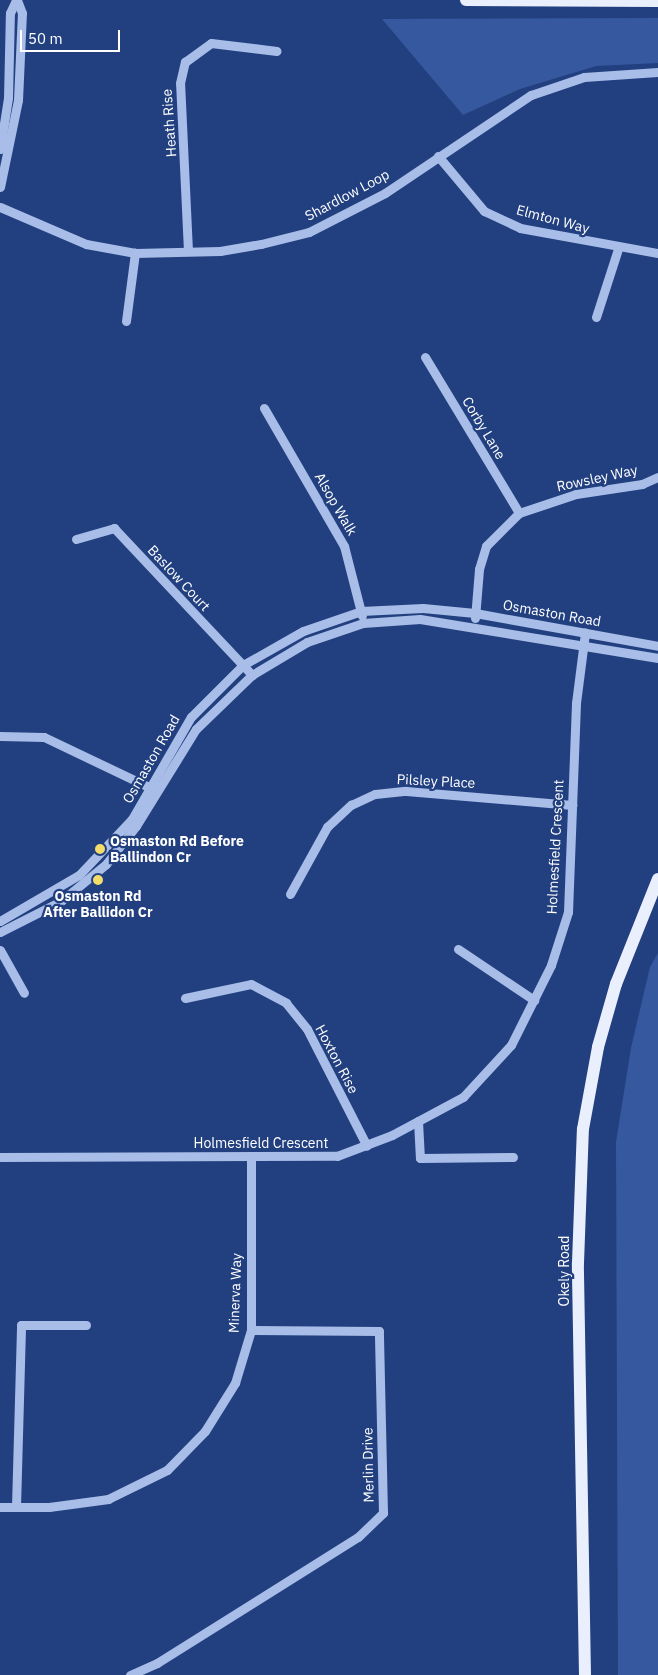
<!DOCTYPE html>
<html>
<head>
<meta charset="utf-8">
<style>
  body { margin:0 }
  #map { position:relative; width:658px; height:1675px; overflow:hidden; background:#224080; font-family:"IBM Plex Sans",sans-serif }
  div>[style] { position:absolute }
  .green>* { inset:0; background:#36589e }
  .minor>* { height:9px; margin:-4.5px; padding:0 4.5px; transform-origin:4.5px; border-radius:4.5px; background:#a8bde7 }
  .major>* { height:12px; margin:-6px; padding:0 6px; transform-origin:6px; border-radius:6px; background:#eaeffd }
  .dots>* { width:14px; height:14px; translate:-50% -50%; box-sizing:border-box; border:2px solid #224080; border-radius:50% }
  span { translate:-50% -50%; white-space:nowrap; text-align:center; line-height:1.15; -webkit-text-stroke:4.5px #224080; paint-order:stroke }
  .street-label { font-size:14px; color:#fff }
  .poi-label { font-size:14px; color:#fff; font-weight:700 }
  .left { translate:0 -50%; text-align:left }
  .scale { position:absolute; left:20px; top:30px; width:100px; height:22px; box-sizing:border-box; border:2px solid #fff; border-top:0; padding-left:6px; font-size:15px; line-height:18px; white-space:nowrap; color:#fff; -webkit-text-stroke:4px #224080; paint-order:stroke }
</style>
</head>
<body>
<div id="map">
  <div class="green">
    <i style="clip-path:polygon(658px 18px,658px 63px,596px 66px,520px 89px,463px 115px,382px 19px)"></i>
    <i style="clip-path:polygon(658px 953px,658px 1675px,618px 1675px,616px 1142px,631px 1048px,650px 967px)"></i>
  </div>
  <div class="minor">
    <i style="left:0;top:149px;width:52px;rotate:-81.1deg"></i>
    <i style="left:8px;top:98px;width:85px;rotate:-88.7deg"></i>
    <i style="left:10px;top:13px;width:14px;rotate:-65deg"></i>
    <i style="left:438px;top:156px;width:72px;rotate:50.1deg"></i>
    <i style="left:484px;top:211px;width:40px;rotate:25deg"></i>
    <i style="left:520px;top:228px;width:140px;rotate:10.3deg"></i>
    <i style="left:0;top:187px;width:89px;rotate:-78.3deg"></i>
    <i style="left:18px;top:100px;width:87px;rotate:-87.4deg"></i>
    <i style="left:22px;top:13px;width:14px;rotate:-111deg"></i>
    <i style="left:0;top:207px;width:94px;rotate:23.3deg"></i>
    <i style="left:86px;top:244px;width:50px;rotate:10.4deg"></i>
    <i style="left:135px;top:253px;width:85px;rotate:-1.3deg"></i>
    <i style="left:220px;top:251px;width:42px;rotate:-9.7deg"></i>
    <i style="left:261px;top:244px;width:49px;rotate:-14deg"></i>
    <i style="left:309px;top:232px;width:85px;rotate:-27.2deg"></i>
    <i style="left:385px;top:193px;width:176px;rotate:-33.9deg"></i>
    <i style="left:531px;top:95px;width:56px;rotate:-18.8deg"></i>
    <i style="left:584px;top:77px;width:74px;rotate:-3.9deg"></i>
    <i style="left:188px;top:251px;width:168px;rotate:-92.7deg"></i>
    <i style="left:180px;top:83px;width:22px;rotate:-77deg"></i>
    <i style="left:185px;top:62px;width:32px;rotate:-36deg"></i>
    <i style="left:211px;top:43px;width:66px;rotate:6.9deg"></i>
    <i style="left:596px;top:317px;width:71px;rotate:-72.1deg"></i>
    <i style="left:126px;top:321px;width:69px;rotate:-82.5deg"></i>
    <i style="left:425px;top:357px;width:182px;rotate:58.9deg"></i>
    <i style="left:264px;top:408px;width:160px;rotate:59.9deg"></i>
    <i style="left:344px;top:546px;width:72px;rotate:75.6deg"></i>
    <i style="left:76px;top:539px;width:40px;rotate:-16deg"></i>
    <i style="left:114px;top:528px;width:202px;rotate:46.8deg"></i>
    <i style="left:475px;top:618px;width:49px;rotate:-85.3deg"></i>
    <i style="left:479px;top:569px;width:24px;rotate:-73deg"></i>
    <i style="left:486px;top:546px;width:47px;rotate:-45deg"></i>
    <i style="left:519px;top:513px;width:60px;rotate:-18.4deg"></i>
    <i style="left:576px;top:494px;width:67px;rotate:-8.6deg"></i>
    <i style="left:642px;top:484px;width:17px;rotate:-24deg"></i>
    <i style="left:0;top:736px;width:44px;rotate:1.3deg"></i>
    <i style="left:44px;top:737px;width:121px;rotate:25.5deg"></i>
    <i style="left:290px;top:894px;width:77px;rotate:-61.1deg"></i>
    <i style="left:327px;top:827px;width:33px;rotate:-43deg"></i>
    <i style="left:351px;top:805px;width:26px;rotate:-25deg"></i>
    <i style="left:375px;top:794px;width:31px;rotate:-6deg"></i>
    <i style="left:406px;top:791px;width:167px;rotate:4.8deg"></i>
    <i style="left:0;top:921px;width:91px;rotate:-30.2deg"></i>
    <i style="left:79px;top:875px;width:77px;rotate:-46.6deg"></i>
    <i style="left:132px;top:819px;width:118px;rotate:-60deg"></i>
    <i style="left:191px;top:717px;width:74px;rotate:-45deg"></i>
    <i style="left:243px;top:665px;width:69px;rotate:-29.5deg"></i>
    <i style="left:303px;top:631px;width:61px;rotate:-19deg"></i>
    <i style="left:361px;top:611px;width:62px;rotate:-2.8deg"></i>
    <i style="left:423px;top:608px;width:52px;rotate:5.5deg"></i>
    <i style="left:475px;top:613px;width:186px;rotate:10.2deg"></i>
    <i style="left:0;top:932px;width:68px;rotate:-26.9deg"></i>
    <i style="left:61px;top:901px;width:58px;rotate:-39.4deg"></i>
    <i style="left:106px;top:864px;width:48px;rotate:-51.7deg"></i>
    <i style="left:136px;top:826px;width:114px;rotate:-58.3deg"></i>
    <i style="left:196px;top:729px;width:78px;rotate:-44deg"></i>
    <i style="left:252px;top:675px;width:64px;rotate:-31deg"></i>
    <i style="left:307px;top:642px;width:59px;rotate:-18.7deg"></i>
    <i style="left:363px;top:623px;width:57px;rotate:-4deg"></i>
    <i style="left:420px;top:619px;width:241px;rotate:9.3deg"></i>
    <i style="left:458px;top:949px;width:92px;rotate:33.9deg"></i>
    <i style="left:0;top:950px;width:49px;rotate:60.8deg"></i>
    <i style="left:185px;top:998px;width:67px;rotate:-12deg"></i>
    <i style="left:251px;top:984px;width:40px;rotate:28deg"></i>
    <i style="left:286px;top:1003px;width:33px;rotate:51deg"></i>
    <i style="left:307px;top:1029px;width:131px;rotate:62.9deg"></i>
    <i style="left:418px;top:1121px;width:37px;rotate:87deg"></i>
    <i style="left:420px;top:1158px;width:93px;rotate:-0.6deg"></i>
    <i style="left:0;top:1157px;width:337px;rotate:-0.2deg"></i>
    <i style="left:337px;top:1156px;width:59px;rotate:-20.9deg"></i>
    <i style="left:392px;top:1135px;width:81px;rotate:-28.2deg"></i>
    <i style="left:463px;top:1097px;width:71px;rotate:-47.3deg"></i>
    <i style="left:511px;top:1045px;width:89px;rotate:-63.4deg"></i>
    <i style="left:551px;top:965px;width:56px;rotate:-72.2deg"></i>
    <i style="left:568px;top:912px;width:209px;rotate:-87.8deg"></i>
    <i style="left:576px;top:703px;width:71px;rotate:-82.7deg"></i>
    <i style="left:0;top:1507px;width:49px"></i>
    <i style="left:49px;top:1507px;width:60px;rotate:-7.7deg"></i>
    <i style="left:108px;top:1499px;width:66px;rotate:-26.2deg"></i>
    <i style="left:167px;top:1470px;width:54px;rotate:-45.7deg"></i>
    <i style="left:205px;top:1431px;width:57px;rotate:-58deg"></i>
    <i style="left:235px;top:1383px;width:55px;rotate:-73.2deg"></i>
    <i style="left:251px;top:1330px;width:173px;rotate:-90deg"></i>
    <i style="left:16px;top:1507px;width:182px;rotate:-88.4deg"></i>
    <i style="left:21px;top:1325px;width:65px"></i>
    <i style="left:130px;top:1675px;width:30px;rotate:-24deg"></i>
    <i style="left:157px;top:1663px;width:237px;rotate:-32.1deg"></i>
    <i style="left:358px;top:1537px;width:35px;rotate:-44deg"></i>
    <i style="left:383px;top:1513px;width:182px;rotate:-91.3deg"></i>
    <i style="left:379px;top:1331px;width:128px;rotate:-179.6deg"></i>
  </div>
  <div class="major">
    <i style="left:466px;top:0;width:192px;rotate:0.3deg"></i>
    <i style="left:585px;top:1675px;width:412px;rotate:-91deg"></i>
    <i style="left:578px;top:1263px;width:134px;rotate:-87.9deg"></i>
    <i style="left:583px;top:1129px;width:83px;rotate:-79.6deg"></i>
    <i style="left:598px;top:1047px;width:66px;rotate:-74.1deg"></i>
    <i style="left:616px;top:984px;width:113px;rotate:-68.2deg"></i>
  </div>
  <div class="dots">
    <i style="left:100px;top:849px;background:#f3dc6a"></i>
    <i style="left:98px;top:880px;background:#f3dc6a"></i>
  </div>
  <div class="street-label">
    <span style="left:169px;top:123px;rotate:-94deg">Heath Rise</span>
    <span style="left:347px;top:195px;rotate:-28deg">Shardlow Loop</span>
    <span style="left:553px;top:219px;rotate:15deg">Elmton Way</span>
    <span style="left:484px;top:428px;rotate:59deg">Corby Lane</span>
    <span style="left:597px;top:478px;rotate:-12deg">Rowsley Way</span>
    <span style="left:336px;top:504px;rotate:60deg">Alsop Walk</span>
    <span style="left:179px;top:578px;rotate:47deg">Baslow Court</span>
    <span style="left:552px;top:613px;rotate:10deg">Osmaston Road</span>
    <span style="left:151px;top:759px;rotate:-60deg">Osmaston Road</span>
    <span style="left:436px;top:781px;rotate:3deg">Pilsley Place</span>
    <span style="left:555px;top:847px;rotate:-87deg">Holmesfield Crescent</span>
    <span style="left:337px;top:1059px;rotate:62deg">Hoxton Rise</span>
    <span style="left:261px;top:1143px">Holmesfield Crescent</span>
    <span style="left:564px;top:1271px;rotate:-90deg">Okely Road</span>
    <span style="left:235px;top:1293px;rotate:-88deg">Minerva Way</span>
    <span style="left:368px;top:1465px;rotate:-91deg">Merlin Drive</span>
  </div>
  <div class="poi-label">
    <span class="left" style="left:110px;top:849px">Osmaston Rd Before<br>Ballindon Cr</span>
    <span style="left:98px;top:904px">Osmaston Rd<br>After Ballidon Cr</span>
  </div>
  <div class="scale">50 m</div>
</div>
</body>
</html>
